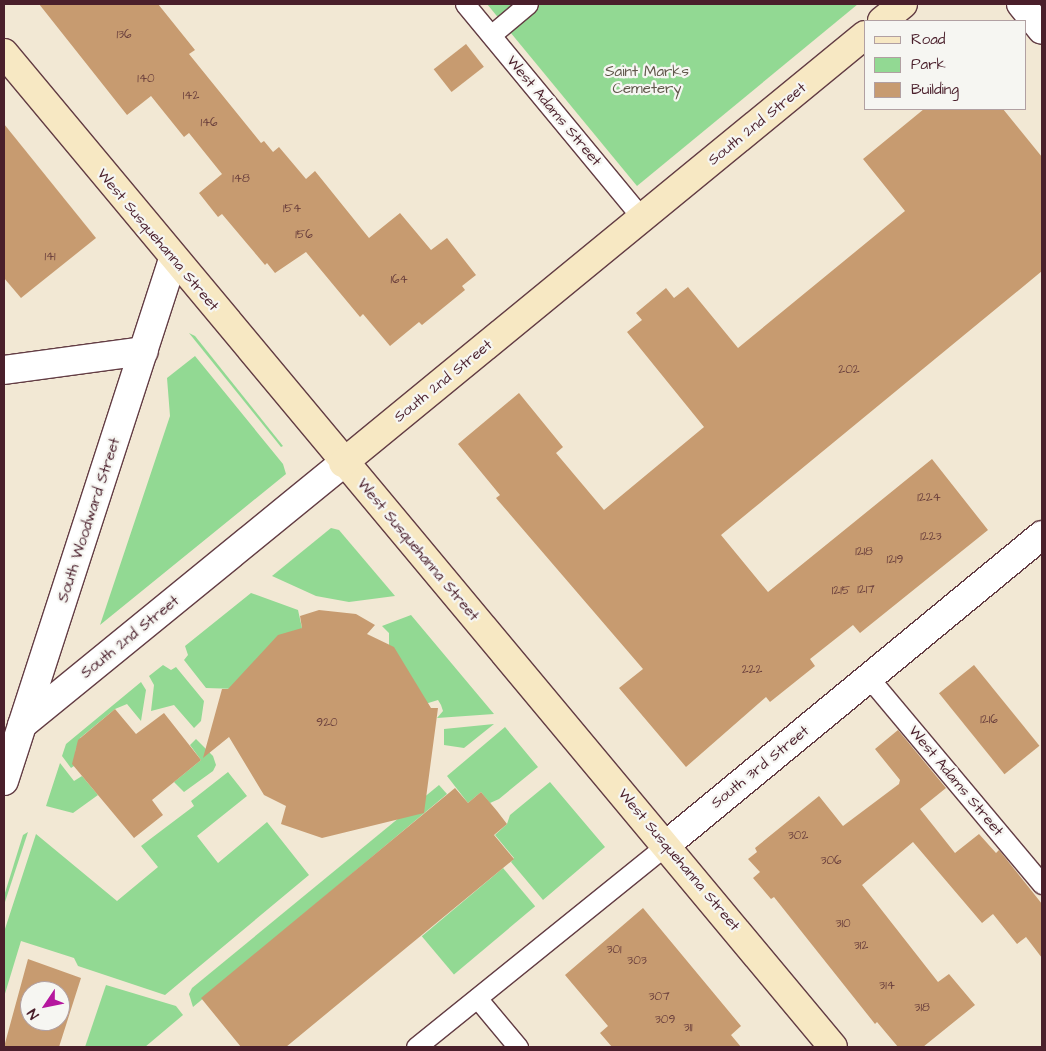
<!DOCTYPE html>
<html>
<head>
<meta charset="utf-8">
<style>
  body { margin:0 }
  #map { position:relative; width:1046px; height:1051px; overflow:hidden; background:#f2e8d4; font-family:"Architects Daughter",sans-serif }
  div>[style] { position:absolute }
  .green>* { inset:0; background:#92d993; transform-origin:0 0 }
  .building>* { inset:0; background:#c79b70; transform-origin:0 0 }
  .roads { filter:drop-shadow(1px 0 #633d44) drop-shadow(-1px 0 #633d44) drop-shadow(0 1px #633d44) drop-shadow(0 -1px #633d44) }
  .lane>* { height:19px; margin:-9.5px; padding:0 9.5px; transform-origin:9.5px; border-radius:9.5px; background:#fff }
  .street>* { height:28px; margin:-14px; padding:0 14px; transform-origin:14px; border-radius:14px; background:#fff }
  .secondary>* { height:28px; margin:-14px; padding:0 14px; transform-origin:14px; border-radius:14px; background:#f7e8c3 }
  span { translate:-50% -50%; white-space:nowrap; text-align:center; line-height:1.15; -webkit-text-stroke:4.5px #f6f6f2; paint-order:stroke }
  .number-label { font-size:12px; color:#693e3c }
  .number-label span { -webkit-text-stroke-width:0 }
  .park-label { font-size:15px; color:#60574a }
  .street-label { font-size:15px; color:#4a1f2b }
  .frame { position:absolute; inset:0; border:5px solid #4a1f2b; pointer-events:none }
  .legend { position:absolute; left:864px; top:20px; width:162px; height:90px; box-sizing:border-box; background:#f6f6f2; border:1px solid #b1a0a2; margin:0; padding:6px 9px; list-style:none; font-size:15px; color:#4a1f2b }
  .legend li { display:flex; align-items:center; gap:10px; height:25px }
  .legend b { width:25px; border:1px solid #b1a0a2 }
  .north { position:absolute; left:20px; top:981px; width:50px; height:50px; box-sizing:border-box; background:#f6f6f2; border:1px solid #b1a0a2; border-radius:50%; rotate:236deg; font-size:14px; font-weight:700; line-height:20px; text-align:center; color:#4a1f2b }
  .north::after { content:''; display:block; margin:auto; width:18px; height:22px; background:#b5179e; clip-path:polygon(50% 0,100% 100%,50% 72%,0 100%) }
</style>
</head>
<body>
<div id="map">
  <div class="green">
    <i style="clip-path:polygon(487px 4px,858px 4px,637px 186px)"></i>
    <i style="clip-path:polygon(189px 333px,195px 336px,283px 446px,281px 447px)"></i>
    <i style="clip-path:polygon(195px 356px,283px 464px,286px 474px,100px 625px,170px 416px,167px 378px)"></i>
    <i style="clip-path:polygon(331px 528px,339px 530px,395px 596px,349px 602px,316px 596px,272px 576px)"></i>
    <i style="clip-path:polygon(251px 593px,298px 610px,302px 628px,237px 689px,206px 688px,184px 660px,188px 655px,185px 646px)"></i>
    <i style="clip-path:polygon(411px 615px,494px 714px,437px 718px,443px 711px,441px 705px,438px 700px,425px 704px,389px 645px,389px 633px,382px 626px)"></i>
    <i style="clip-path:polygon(163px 665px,171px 670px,176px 667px,204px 701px,201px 721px,194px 728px,174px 705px,151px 711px,154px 685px,149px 676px)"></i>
    <i style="clip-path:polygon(141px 682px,146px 690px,141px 721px,127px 704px,115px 709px,80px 738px,83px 742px,76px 748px,74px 766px,71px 768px,62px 756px,66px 744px)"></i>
    <i style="clip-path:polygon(494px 724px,464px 748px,444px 745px,444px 729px)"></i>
    <i style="clip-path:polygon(505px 727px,538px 767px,499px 799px,490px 803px,481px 792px,468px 803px,447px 776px)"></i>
    <i style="clip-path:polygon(196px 739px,213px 756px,216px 765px,213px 771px,184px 792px,174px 782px,201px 760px,190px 745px)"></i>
    <i style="clip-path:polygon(60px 763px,74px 781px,82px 776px,98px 795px,73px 813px,46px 806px)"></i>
    <i style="clip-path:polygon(228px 772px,247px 796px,197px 836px,218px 863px,267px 822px,309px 875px,165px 995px,78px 966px,74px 958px,21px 941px,4px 997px,4px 932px,36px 834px,117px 901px,158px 867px,141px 846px,194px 806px,191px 801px)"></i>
    <i style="clip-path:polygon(550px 782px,605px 847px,543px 900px,511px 862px,514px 858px,495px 835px,507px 824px,510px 815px)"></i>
    <i style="clip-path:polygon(439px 785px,447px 794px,193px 1007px,189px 994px,192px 988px)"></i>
    <i style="clip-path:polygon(28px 832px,4px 905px,4px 896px,23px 835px)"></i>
    <i style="left:503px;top:868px;width:50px;height:106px;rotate:50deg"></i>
    <i style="clip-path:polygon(106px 985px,176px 1006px,183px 1015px,145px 1047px,85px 1047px)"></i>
  </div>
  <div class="building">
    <i style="clip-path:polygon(39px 4px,158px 4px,195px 50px,189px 54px,261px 143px,264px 141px,273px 152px,279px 147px,306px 179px,315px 171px,369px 238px,400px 213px,431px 250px,447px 238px,476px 275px,462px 286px,465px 290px,422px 325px,419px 322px,390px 346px,363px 314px,360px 317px,306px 252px,275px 273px,267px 263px,265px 265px,222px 214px,218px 217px,199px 193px,222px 174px,189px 133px,184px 137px,151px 96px,127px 115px)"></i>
    <i style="left:466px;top:44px;width:29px;height:41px;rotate:52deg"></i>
    <i style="clip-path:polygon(924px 109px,1003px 109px,1042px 157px,1042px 271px,721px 535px,768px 592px,932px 459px,988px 530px,860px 633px,853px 625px,810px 659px,815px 666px,770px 702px,766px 697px,686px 767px,619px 688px,643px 669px,496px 498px,500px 495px,458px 444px,519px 393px,563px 447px,556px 453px,604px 510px,704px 427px,627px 332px,642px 320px,636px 313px,666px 288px,674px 298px,688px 287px,738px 348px,905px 211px,863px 159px)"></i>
    <i style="clip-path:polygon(4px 124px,96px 238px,21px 298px,4px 278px)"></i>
    <i style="clip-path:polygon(319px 610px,356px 614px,375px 625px,367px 634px,394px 647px,431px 708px,438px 708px,424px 813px,322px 838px,281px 824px,286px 806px,264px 795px,229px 737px,203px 758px,222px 689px,228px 689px,278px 635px,302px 628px,300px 616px)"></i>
    <i style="left:974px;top:665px;width:104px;height:45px;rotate:51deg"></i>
    <i style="clip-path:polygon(115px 709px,136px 734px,164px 713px,201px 760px,152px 800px,163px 815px,134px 838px,72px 764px,78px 740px)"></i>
    <i style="clip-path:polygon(898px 730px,946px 788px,920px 809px,955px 853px,979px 834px,996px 853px,999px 850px,1042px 904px,1042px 958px,1026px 937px,1017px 944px,993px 914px,982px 923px,913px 842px,862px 885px,938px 982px,949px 974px,975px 1005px,923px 1047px,898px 1047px,877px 1022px,875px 1024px,774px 897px,771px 899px,753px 878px,760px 872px,748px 859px,757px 852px,755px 848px,819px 796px,843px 826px,899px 784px,900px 780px,875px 749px)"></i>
    <i style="clip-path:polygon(455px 788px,468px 803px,481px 792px,497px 811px,507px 824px,494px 835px,514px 859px,286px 1047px,241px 1047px,201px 998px)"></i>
    <i style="clip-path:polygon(643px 908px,741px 1026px,731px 1035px,741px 1047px,612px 1047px,600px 1033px,608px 1026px,565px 975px)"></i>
    <i style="clip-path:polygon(evenodd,28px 959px,81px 978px,59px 1047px,4px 1047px,28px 959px,30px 991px,60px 991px,60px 1021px,30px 1021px,30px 991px)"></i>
  </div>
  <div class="roads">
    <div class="lane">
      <i style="left:465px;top:4px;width:278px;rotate:50.4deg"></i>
      <i style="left:491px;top:35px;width:48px;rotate:-40deg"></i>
      <i style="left:869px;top:678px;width:269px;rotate:50deg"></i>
      <i style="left:477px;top:998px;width:64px;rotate:50.1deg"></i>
      <i style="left:416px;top:1047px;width:321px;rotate:-38.9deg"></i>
    </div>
    <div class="street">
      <i style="left:1021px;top:4px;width:33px;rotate:51deg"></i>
      <i style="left:4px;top:370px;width:141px;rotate:-7.7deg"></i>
      <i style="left:22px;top:725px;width:414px;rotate:-39.2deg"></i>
      <i style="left:4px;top:781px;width:549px;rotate:-72.06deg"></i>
      <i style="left:666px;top:845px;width:487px;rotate:-39.5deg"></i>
    </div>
    <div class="secondary">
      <i style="left:882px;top:21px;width:27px;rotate:-39deg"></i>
      <i style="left:4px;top:53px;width:1294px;rotate:50.17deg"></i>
      <i style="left:343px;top:463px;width:675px;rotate:-39.35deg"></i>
    </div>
  </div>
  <div class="number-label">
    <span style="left:124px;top:35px">136</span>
    <span style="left:146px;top:79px">140</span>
    <span style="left:191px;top:96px">142</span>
    <span style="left:209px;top:123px">146</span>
    <span style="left:241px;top:179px">148</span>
    <span style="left:292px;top:209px">154</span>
    <span style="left:304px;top:235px">156</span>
    <span style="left:50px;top:257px">141</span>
    <span style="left:399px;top:280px">164</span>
    <span style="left:849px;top:370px">202</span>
    <span style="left:929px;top:498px">1224</span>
    <span style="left:931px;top:537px">1223</span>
    <span style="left:864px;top:552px">1218</span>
    <span style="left:895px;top:560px">1219</span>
    <span style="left:866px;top:590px">1217</span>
    <span style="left:841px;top:591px">1215</span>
    <span style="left:752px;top:670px">222</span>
    <span style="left:989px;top:720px">1216</span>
    <span style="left:327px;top:723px">920</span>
    <span style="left:798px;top:836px">302</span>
    <span style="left:831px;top:861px">306</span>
    <span style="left:843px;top:924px">310</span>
    <span style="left:861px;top:946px">312</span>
    <span style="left:614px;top:950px">301</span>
    <span style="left:637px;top:961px">303</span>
    <span style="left:887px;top:986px">314</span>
    <span style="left:659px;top:997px">307</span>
    <span style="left:922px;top:1008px">318</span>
    <span style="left:665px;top:1020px">309</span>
    <span style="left:688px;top:1028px">311</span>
  </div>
  <div class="park-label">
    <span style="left:647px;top:80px">Saint Marks<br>Cemetery</span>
  </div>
  <div class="street-label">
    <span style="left:554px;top:111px;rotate:50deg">West Adams Street</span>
    <span style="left:757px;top:124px;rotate:-39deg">South 2nd Street</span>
    <span style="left:158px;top:240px;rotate:50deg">West Susquehanna Street</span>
    <span style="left:443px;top:381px;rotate:-39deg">South 2nd Street</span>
    <span style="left:89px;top:520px;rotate:-72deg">South Woodward Street</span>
    <span style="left:418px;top:550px;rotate:50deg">West Susquehanna Street</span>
    <span style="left:130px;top:637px;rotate:-39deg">South 2nd Street</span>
    <span style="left:760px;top:767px;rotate:-39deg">South 3rd Street</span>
    <span style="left:956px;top:781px;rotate:50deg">West Adams Street</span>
    <span style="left:679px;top:860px;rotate:50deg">West Susquehanna Street</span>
  </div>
  <div class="frame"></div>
  <ul class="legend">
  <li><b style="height:6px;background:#f7e8c3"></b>Road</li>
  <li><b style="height:14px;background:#92d993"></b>Park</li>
  <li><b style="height:14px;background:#c79b70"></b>Building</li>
  </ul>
  <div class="north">N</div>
</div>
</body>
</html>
